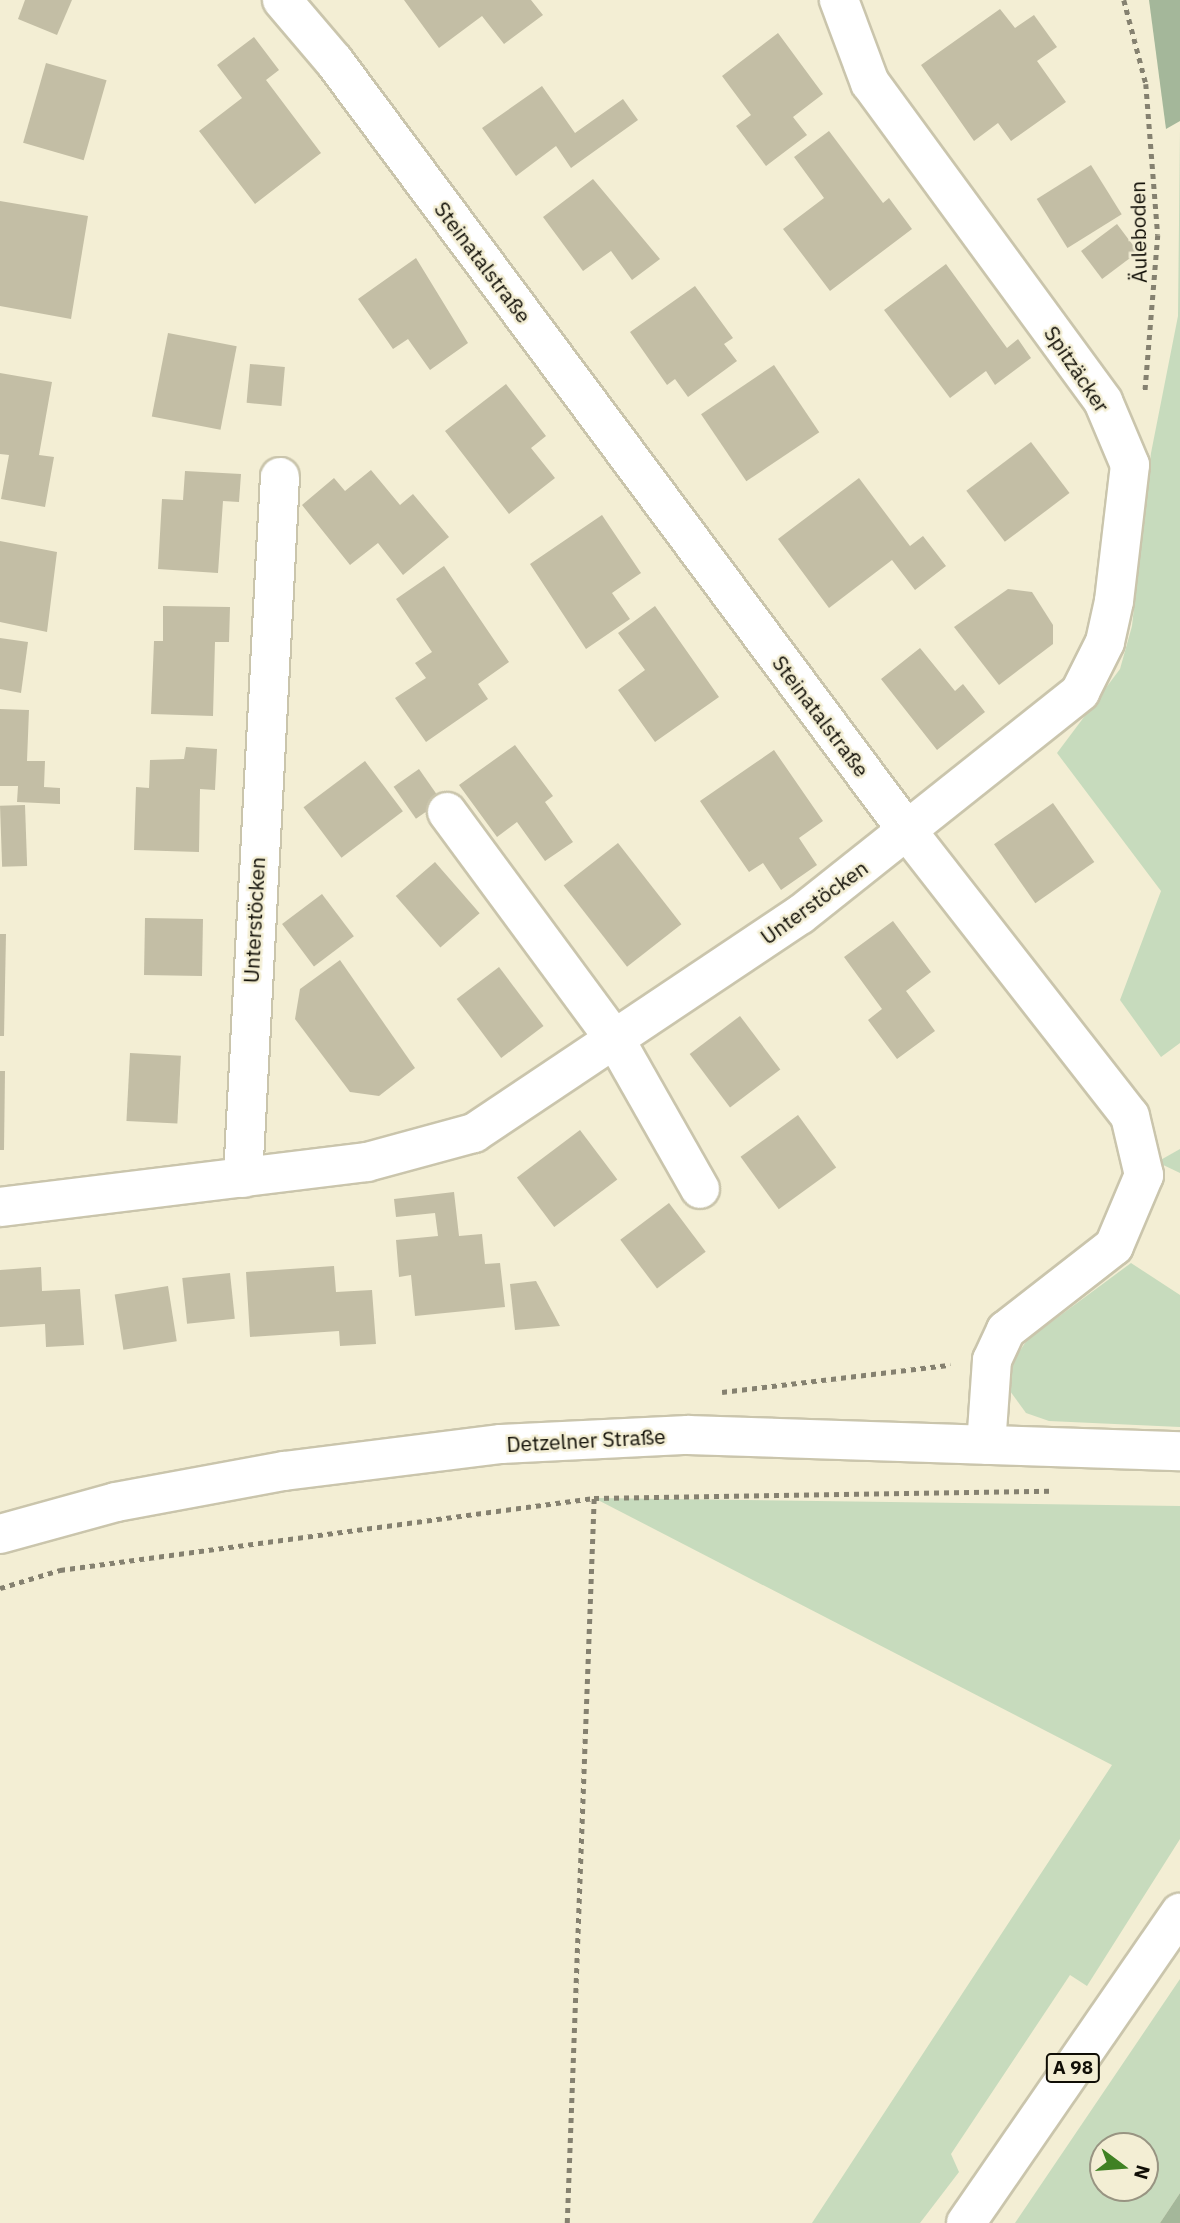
<!DOCTYPE html>
<html>
<head>
<meta charset="utf-8">
<style>
  body { margin:0 }
  #map { position:relative; width:1180px; height:2223px; overflow:hidden; background:#f3eed4; font-family:"IBM Plex Sans",sans-serif }
  div>[style] { position:absolute }
  .green>* { inset:0; background:#c7dbbd }
  .forest>* { inset:0; background:#a4b79a }
  .building>* { inset:0; background:#c3bea5; transform-origin:0 0 }
  .path>* { height:4.5px; margin-top:-2.25px; transform-origin:0; background:repeating-linear-gradient(90deg,#858170 0 5px,transparent 0 10px) }
  .roads { filter:drop-shadow(2px 0 #cac5ac) drop-shadow(-2px 0 #cac5ac) drop-shadow(0 2px #cac5ac) drop-shadow(0 -2px #cac5ac) }
  .minor>* { height:38px; margin:-19px; padding:0 19px; transform-origin:19px; border-radius:19px; background:#fff }
  .highway>* { height:38px; margin:-19px; padding:0 19px; transform-origin:19px; border-radius:19px; background:#fff }
  span { translate:-50% -50%; white-space:nowrap; text-align:center; line-height:1.15; -webkit-text-stroke:5px #f3eed4; paint-order:stroke }
  .shield-label span { padding:2px 5px; background:#f3eed4; border:2px solid; border-radius:5px; -webkit-text-stroke-width:0 }
  .shield-label { font-size:19px; color:#100e06; font-weight:700 }
  .street-label { font-size:21px; color:#100e06 }
  .north { position:absolute; left:1089px; top:2132px; width:70px; height:70px; box-sizing:border-box; background:#f3eed4; border:2px solid #989482; border-radius:50%; rotate:106deg; font-size:19px; font-weight:700; line-height:28px; text-align:center; color:#100e06 }
  .north::after { content:''; display:block; margin:auto; width:24px; height:32px; background:#3f8123; clip-path:polygon(50% 0,100% 100%,50% 72%,0 100%) }
</style>
</head>
<body>
<div id="map">
  <div class="green">
    <i style="clip-path:polygon(1180px 129px,1180px 1043px,1161px 1057px,1120px 1000px,1161px 891px,1057px 753px,1120px 669px,1132px 626px,1151px 453px,1178px 316px)"></i>
    <i style="clip-path:polygon(1180px 1149px,1180px 1173px,1157px 1162px)"></i>
    <i style="clip-path:polygon(1131px 1263px,1180px 1295px,1180px 1427px,1049px 1421px,1026px 1413px,1010px 1391px,1009px 1367px,1027px 1340px)"></i>
    <i style="clip-path:polygon(594px 1498px,1180px 1506px,1180px 1839px,1087px 1986px,1070px 1975px,951px 2154px,959px 2172px,920px 2223px,812px 2223px,1112px 1765px)"></i>
    <i style="clip-path:polygon(evenodd,1180px 1979px,1180px 2193px,1160px 2223px,1015px 2223px,1180px 1979px,1103px 2146px,1145px 2146px,1145px 2188px,1103px 2188px,1103px 2146px)"></i>
  </div>
  <div class="forest">
    <i style="clip-path:polygon(1149px 0,1180px 0,1180px 121px,1166px 129px)"></i>
    <i style="clip-path:polygon(1180px 2193px,1180px 2223px,1160px 2223px)"></i>
  </div>
  <div class="building">
    <i style="clip-path:polygon(25px 0,72px 0,57px 35px,18px 19px)"></i>
    <i style="clip-path:polygon(404px 0,531px 0,543px 15px,504px 44px,482px 16px,439px 48px)"></i>
    <i style="clip-path:polygon(1000px 9px,1015px 28px,1034px 15px,1057px 47px,1037px 61px,1066px 102px,1011px 141px,998px 123px,974px 141px,921px 65px)"></i>
    <i style="clip-path:polygon(778px 33px,823px 94px,793px 117px,807px 135px,766px 166px,736px 126px,751px 115px,722px 76px)"></i>
    <i style="clip-path:polygon(254px 37px,279px 70px,266px 80px,321px 153px,255px 204px,199px 131px,242px 98px,217px 65px)"></i>
    <i style="left:46px;top:63px;width:63px;height:83px;rotate:16deg"></i>
    <i style="clip-path:polygon(542px 86px,575px 133px,623px 99px,638px 120px,571px 168px,556px 146px,516px 176px,482px 128px)"></i>
    <i style="clip-path:polygon(829px 131px,883px 203px,889px 198px,912px 229px,830px 291px,783px 229px,824px 198px,794px 157px)"></i>
    <i style="left:1091px;top:165px;width:58px;height:64px;rotate:58deg"></i>
    <i style="clip-path:polygon(593px 179px,660px 259px,632px 280px,611px 251px,583px 271px,543px 217px)"></i>
    <i style="clip-path:polygon(0 201px,88px 216px,71px 319px,0 306px)"></i>
    <i style="left:1117px;top:224px;width:35px;height:45px;rotate:53deg"></i>
    <i style="clip-path:polygon(416px 258px,468px 343px,430px 370px,408px 339px,393px 349px,358px 299px)"></i>
    <i style="clip-path:polygon(946px 264px,1007px 348px,1018px 339px,1031px 358px,995px 385px,986px 371px,950px 398px,884px 310px)"></i>
    <i style="clip-path:polygon(695px 286px,733px 338px,724px 344px,737px 361px,688px 397px,675px 379px,667px 385px,630px 332px)"></i>
    <i style="left:168px;top:333px;width:70px;height:85px;rotate:11deg"></i>
    <i style="left:250px;top:364px;width:35px;height:39px;rotate:5deg"></i>
    <i style="left:774px;top:365px;width:81px;height:88px;rotate:56deg"></i>
    <i style="clip-path:polygon(0 373px,52px 382px,39px 455px,54px 457px,45px 507px,1px 499px,9px 455px,0 454px)"></i>
    <i style="clip-path:polygon(506px 384px,546px 436px,531px 448px,555px 478px,509px 514px,445px 431px)"></i>
    <i style="left:1031px;top:442px;width:64px;height:81px;rotate:53deg"></i>
    <i style="clip-path:polygon(371px 470px,400px 505px,413px 494px,449px 537px,403px 575px,378px 543px,350px 565px,302px 505px,334px 478px,345px 491px)"></i>
    <i style="clip-path:polygon(185px 471px,241px 474px,239px 502px,223px 501px,218px 573px,158px 569px,162px 499px,183px 500px)"></i>
    <i style="clip-path:polygon(859px 478px,910px 546px,923px 536px,946px 566px,915px 590px,892px 560px,829px 608px,778px 539px)"></i>
    <i style="clip-path:polygon(602px 515px,641px 573px,612px 593px,630px 619px,586px 649px,530px 564px)"></i>
    <i style="clip-path:polygon(0 541px,57px 552px,47px 632px,0 622px)"></i>
    <i style="clip-path:polygon(444px 566px,509px 662px,478px 684px,488px 699px,426px 742px,395px 698px,426px 678px,415px 663px,432px 652px,396px 599px)"></i>
    <i style="clip-path:polygon(1008px 589px,1032px 592px,1053px 625px,1053px 644px,999px 685px,954px 627px)"></i>
    <i style="clip-path:polygon(163px 606px,230px 607px,229px 642px,215px 642px,213px 716px,151px 714px,154px 641px,163px 641px)"></i>
    <i style="clip-path:polygon(655px 606px,719px 697px,655px 742px,618px 690px,645px 670px,618px 633px)"></i>
    <i style="clip-path:polygon(0 638px,28px 642px,21px 693px,0 689px)"></i>
    <i style="clip-path:polygon(920px 648px,955px 691px,963px 684px,985px 712px,937px 750px,881px 679px)"></i>
    <i style="clip-path:polygon(0 709px,29px 710px,27px 761px,45px 761px,44px 787px,60px 788px,60px 804px,17px 802px,18px 786px,0 786px)"></i>
    <i style="clip-path:polygon(515px 745px,553px 796px,545px 802px,573px 842px,545px 861px,517px 822px,497px 837px,459px 785px)"></i>
    <i style="clip-path:polygon(186px 747px,217px 749px,215px 790px,200px 789px,199px 852px,134px 850px,136px 787px,149px 788px,150px 760px,184px 759px)"></i>
    <i style="clip-path:polygon(774px 750px,823px 821px,799px 838px,817px 865px,781px 890px,763px 863px,749px 872px,700px 801px)"></i>
    <i style="left:365px;top:761px;width:63px;height:77px;rotate:53deg"></i>
    <i style="left:419px;top:769px;width:39px;height:31px;rotate:55deg"></i>
    <i style="left:1053px;top:803px;width:72px;height:72px;rotate:55deg"></i>
    <i style="left:25px;top:805px;width:61px;height:25px;rotate:88deg"></i>
    <i style="left:618px;top:843px;width:103px;height:69px;rotate:52deg"></i>
    <i style="left:435px;top:862px;width:68px;height:52px;rotate:49deg"></i>
    <i style="left:322px;top:894px;width:53px;height:50px;rotate:53deg"></i>
    <i style="left:145px;top:918px;width:58px;height:57px;rotate:1deg"></i>
    <i style="clip-path:polygon(893px 921px,931px 972px,906px 991px,935px 1031px,897px 1059px,868px 1020px,882px 1009px,844px 957px)"></i>
    <i style="clip-path:polygon(0 934px,6px 934px,4px 1036px,0 1036px)"></i>
    <i style="clip-path:polygon(340px 960px,415px 1068px,379px 1096px,350px 1092px,295px 1019px,300px 989px)"></i>
    <i style="left:499px;top:967px;width:74px;height:53px;rotate:53deg"></i>
    <i style="left:740px;top:1016px;width:67px;height:63px;rotate:53deg"></i>
    <i style="left:130px;top:1053px;width:51px;height:68px;rotate:3deg"></i>
    <i style="clip-path:polygon(0 1071px,5px 1071px,4px 1150px,0 1150px)"></i>
    <i style="left:798px;top:1115px;width:65px;height:71px;rotate:54deg"></i>
    <i style="left:580px;top:1130px;width:62px;height:79px;rotate:53deg"></i>
    <i style="clip-path:polygon(454px 1192px,459px 1236px,482px 1234px,485px 1264px,500px 1263px,505px 1307px,415px 1316px,411px 1275px,399px 1277px,396px 1240px,438px 1236px,435px 1213px,396px 1217px,394px 1199px)"></i>
    <i style="left:669px;top:1203px;width:61px;height:61px;rotate:53deg"></i>
    <i style="clip-path:polygon(334px 1266px,336px 1292px,372px 1290px,376px 1344px,340px 1346px,339px 1331px,250px 1337px,246px 1272px)"></i>
    <i style="clip-path:polygon(41px 1267px,42px 1291px,80px 1289px,84px 1345px,46px 1347px,45px 1324px,0 1327px,0 1270px)"></i>
    <i style="left:230px;top:1273px;width:46px;height:48px;rotate:84deg"></i>
    <i style="clip-path:polygon(536px 1281px,560px 1326px,515px 1330px,510px 1284px)"></i>
    <i style="left:168px;top:1286px;width:56px;height:54px;rotate:81deg"></i>
  </div>
  <div class="path">
    <i style="left:1124px;top:0;width:87px;rotate:75.3deg"></i>
    <i style="left:1146px;top:84px;width:151px;rotate:85.5deg"></i>
    <i style="left:1158px;top:235px;width:158px;rotate:94.7deg"></i>
    <i style="left:722px;top:1392px;width:230px;rotate:-6.8deg"></i>
    <i style="left:0;top:1588px;width:63px;rotate:-16.7deg"></i>
    <i style="left:60px;top:1570px;width:539px;rotate:-7.68deg"></i>
    <i style="left:594px;top:1498px;width:458px;rotate:-0.9deg"></i>
    <i style="left:567px;top:2223px;width:726px;rotate:-87.87deg"></i>
  </div>
  <div class="roads">
    <div class="minor">
      <i style="left:282px;top:0;width:80px;rotate:49.6deg"></i>
      <i style="left:334px;top:61px;width:961px;rotate:53.33deg"></i>
      <i style="left:908px;top:832px;width:360px;rotate:52deg"></i>
      <i style="left:1130px;top:1116px;width:61px;rotate:76.7deg"></i>
      <i style="left:1144px;top:1175px;width:77px;rotate:112.9deg"></i>
      <i style="left:1114px;top:1246px;width:137px;rotate:142.1deg"></i>
      <i style="left:1006px;top:1330px;width:33px;rotate:115deg"></i>
      <i style="left:992px;top:1360px;width:85px;rotate:94deg"></i>
      <i style="left:447px;top:812px;width:285px;rotate:53.6deg"></i>
      <i style="left:616px;top:1041px;width:170px;rotate:60.4deg"></i>
      <i style="left:243px;top:1178px;width:702px;rotate:-86.98deg"></i>
      <i style="left:0;top:1207px;width:370px;rotate:-7deg"></i>
      <i style="left:367px;top:1162px;width:111px;rotate:-15.2deg"></i>
      <i style="left:474px;top:1133px;width:392px;rotate:-33.8deg"></i>
      <i style="left:800px;top:915px;width:358px;rotate:-38.5deg"></i>
      <i style="left:1080px;top:692px;width:56px;rotate:-63.4deg"></i>
      <i style="left:1105px;top:642px;width:42px;rotate:-77.6deg"></i>
      <i style="left:1114px;top:601px;width:137px;rotate:-83.3deg"></i>
      <i style="left:1130px;top:465px;width:69px;rotate:-112.9deg"></i>
      <i style="left:1103px;top:401px;width:394px;rotate:-126.2deg"></i>
      <i style="left:870px;top:83px;width:89px;rotate:-110.5deg"></i>
      <i style="left:0;top:1534px;width:120px;rotate:-15.4deg"></i>
      <i style="left:116px;top:1502px;width:171px;rotate:-10.5deg"></i>
      <i style="left:284px;top:1471px;width:219px;rotate:-7.1deg"></i>
      <i style="left:501px;top:1444px;width:187px;rotate:-2.8deg"></i>
      <i style="left:688px;top:1435px;width:492px;rotate:1.9deg"></i>
    </div>
    <div class="highway">
      <i style="left:966px;top:2223px;width:377px;rotate:-55.4deg"></i>
    </div>
  </div>
  <div class="shield-label">
    <span style="left:1073px;top:2068px">A 98</span>
  </div>
  <div class="street-label">
    <span style="left:1138px;top:232px;rotate:-91deg">Äuleboden</span>
    <span style="left:483px;top:262px;rotate:53deg">Steinatalstraße</span>
    <span style="left:1077px;top:369px;rotate:56deg">Spitzäcker</span>
    <span style="left:821px;top:716px;rotate:53deg">Steinatalstraße</span>
    <span style="left:814px;top:902px;rotate:-36deg">Unterstöcken</span>
    <span style="left:254px;top:920px;rotate:-87deg">Unterstöcken</span>
    <span style="left:586px;top:1440px;rotate:-3deg">Detzelner Straße</span>
  </div>
  <div class="north">N</div>
</div>
</body>
</html>
